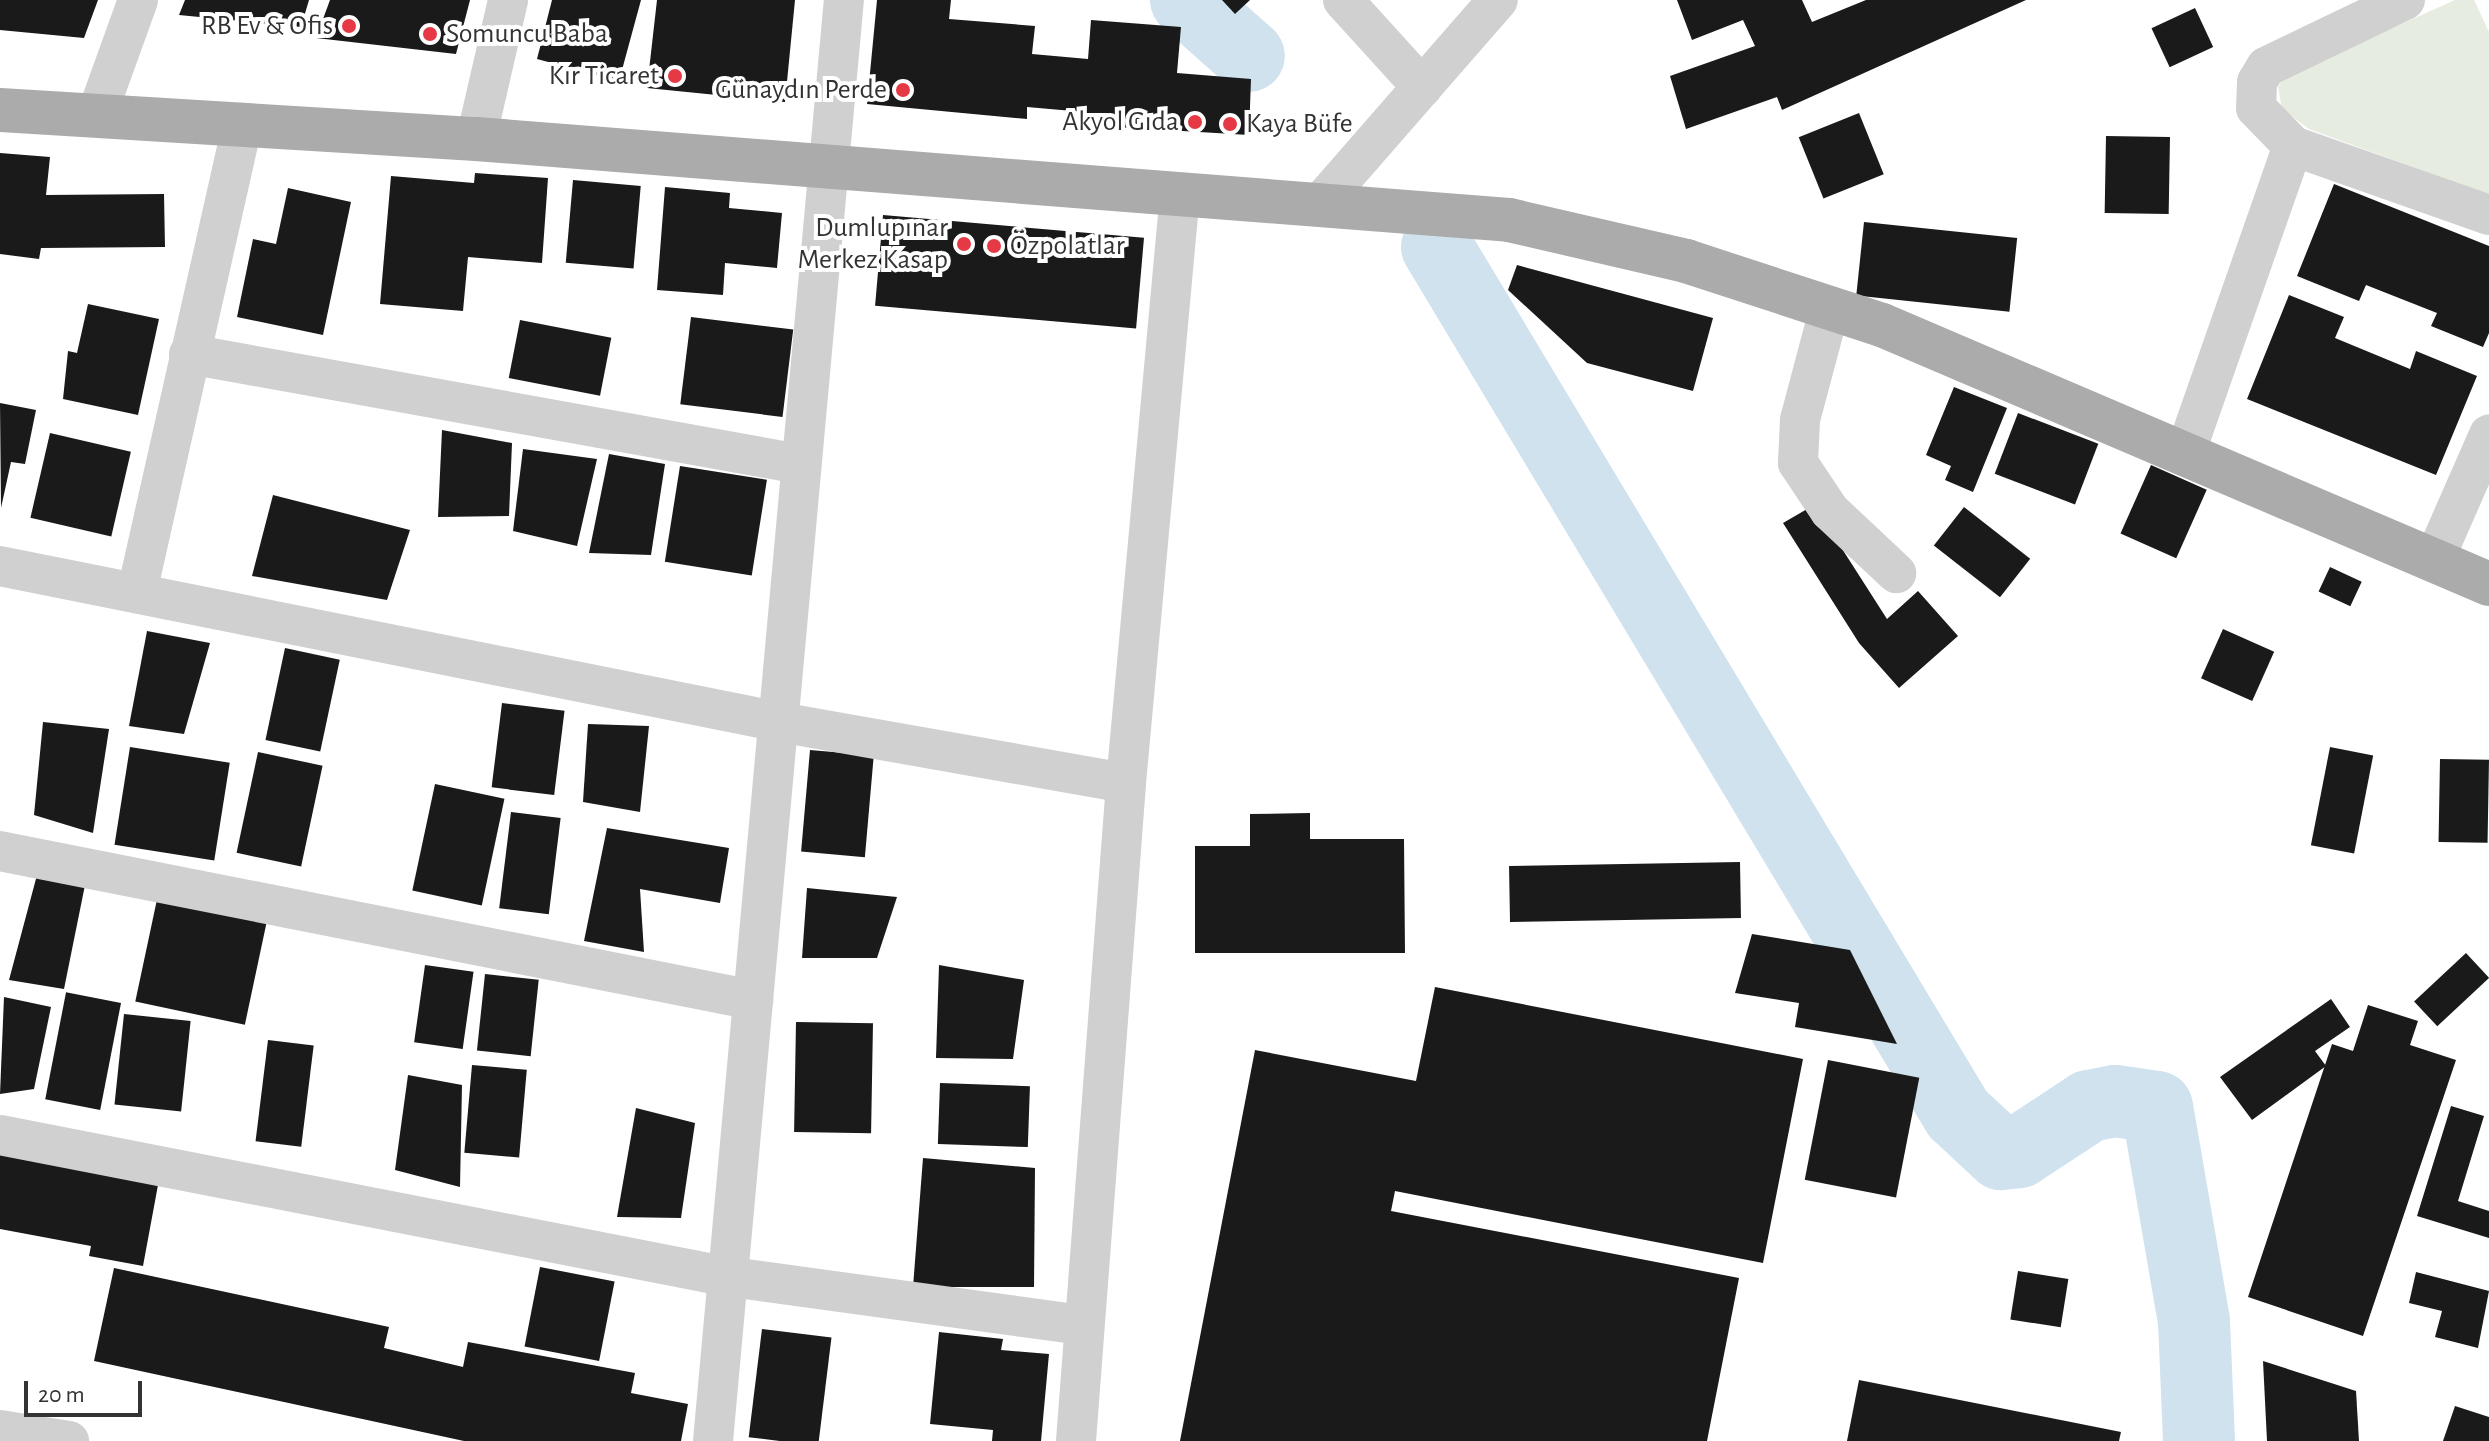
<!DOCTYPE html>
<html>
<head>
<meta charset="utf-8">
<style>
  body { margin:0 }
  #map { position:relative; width:2489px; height:1441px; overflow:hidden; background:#fff; font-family:"Alegreya Sans",sans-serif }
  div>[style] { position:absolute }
  .green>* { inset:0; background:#e6ecdf }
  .river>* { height:72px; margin:-36px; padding:0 36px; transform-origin:36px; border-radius:36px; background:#cfe2ee }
  .building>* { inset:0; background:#1a1a1a; transform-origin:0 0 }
  .minor>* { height:40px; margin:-20px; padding:0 20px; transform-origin:20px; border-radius:20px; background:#d0d0d0 }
  .major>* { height:44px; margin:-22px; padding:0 22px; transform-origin:22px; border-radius:22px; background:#ababab }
  .dots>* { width:22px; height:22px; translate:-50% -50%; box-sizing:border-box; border:4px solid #fff; border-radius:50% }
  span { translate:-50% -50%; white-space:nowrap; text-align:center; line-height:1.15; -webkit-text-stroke:8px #fff; paint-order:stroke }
  .poi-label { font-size:28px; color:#333 }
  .right { translate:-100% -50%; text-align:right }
  .left { translate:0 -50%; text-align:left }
  .scale { position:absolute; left:24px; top:1381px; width:118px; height:36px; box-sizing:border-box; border:4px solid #333; border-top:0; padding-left:10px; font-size:24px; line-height:28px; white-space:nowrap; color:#333; -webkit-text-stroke:6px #fff; paint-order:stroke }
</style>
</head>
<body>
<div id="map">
  <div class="green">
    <i style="clip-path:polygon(2455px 0,2474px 0,2489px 32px,2489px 195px,2309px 129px,2282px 109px,2278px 87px,2284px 77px)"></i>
  </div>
  <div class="river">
    <i style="left:1186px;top:0;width:84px;rotate:41.6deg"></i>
    <i style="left:1437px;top:247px;width:1011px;rotate:59deg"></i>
    <i style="left:1958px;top:1114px;width:59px;rotate:42.9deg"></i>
    <i style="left:2001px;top:1154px;width:18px;rotate:-6deg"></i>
    <i style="left:2019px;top:1152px;width:84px;rotate:-33.3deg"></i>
    <i style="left:2089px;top:1106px;width:26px;rotate:-11deg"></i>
    <i style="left:2115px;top:1101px;width:42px;rotate:8.1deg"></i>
    <i style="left:2157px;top:1107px;width:217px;rotate:80.2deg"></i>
    <i style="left:2194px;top:1321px;width:120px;rotate:87.6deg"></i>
  </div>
  <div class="building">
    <i style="clip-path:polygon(0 0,98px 0,84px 38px,0 30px)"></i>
    <i style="clip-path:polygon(185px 0,309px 0,301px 27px,179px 15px)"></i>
    <i style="clip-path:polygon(330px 0,470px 0,456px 54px,316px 38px)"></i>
    <i style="clip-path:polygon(552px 0,641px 0,619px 81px,537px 59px)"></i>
    <i style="clip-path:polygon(657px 0,795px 0,785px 102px,647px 88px)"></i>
    <i style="clip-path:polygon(877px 0,951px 0,949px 19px,1035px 26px,1032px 54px,1088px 59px,1091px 20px,1181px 27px,1177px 73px,1251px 79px,1249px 135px,1083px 125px,1084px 112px,1027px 107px,1027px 119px,867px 104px)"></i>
    <i style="clip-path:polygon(1222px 0,1250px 0,1235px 14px)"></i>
    <i style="clip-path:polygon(1677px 0,1802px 0,1812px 22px,1866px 0,2026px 0,1782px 110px,1777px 97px,1686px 129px,1670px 76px,1755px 46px,1743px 20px,1692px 40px)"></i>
    <i style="left:2195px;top:8px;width:43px;height:48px;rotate:65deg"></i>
    <i style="left:1859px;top:113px;width:66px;height:65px;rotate:68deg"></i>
    <i style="left:2106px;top:136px;width:64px;height:77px;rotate:1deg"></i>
    <i style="clip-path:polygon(0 153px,50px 157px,46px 195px,164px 194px,165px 247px,41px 248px,39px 259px,0 254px)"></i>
    <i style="clip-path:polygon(475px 173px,548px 178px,542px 263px,468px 257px,463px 311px,380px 304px,391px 176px,474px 183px)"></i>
    <i style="left:573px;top:180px;width:68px;height:83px;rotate:5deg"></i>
    <i style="clip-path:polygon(2334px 184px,2489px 246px,2489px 333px,2483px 347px,2431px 326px,2437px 313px,2366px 285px,2359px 301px,2297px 276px)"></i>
    <i style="clip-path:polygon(665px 187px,730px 193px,729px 208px,782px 213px,777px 268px,725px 263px,723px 295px,657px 290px)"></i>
    <i style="clip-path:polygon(288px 188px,351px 202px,323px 335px,237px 317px,253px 239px,276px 244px)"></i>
    <i style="left:883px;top:215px;width:262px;height:91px;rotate:5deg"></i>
    <i style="left:1864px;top:222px;width:154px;height:74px;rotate:6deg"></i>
    <i style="clip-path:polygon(1517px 265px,1713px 318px,1693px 391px,1587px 363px,1508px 290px)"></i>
    <i style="clip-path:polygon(2289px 295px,2344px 317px,2335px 338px,2410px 369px,2416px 351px,2477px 376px,2436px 475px,2247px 399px)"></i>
    <i style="clip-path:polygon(88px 304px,159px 319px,138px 415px,63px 399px,68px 351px,77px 353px)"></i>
    <i style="left:691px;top:317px;width:103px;height:88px;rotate:7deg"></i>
    <i style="left:520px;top:320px;width:93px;height:59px;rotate:11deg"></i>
    <i style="clip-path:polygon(1954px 387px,2007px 408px,1973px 492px,1945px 480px,1951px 466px,1926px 455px)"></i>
    <i style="clip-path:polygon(0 403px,36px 410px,25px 464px,11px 462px,1px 508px)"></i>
    <i style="left:2018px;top:413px;width:86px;height:65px;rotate:21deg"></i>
    <i style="clip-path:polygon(442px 430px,512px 443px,509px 516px,438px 517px)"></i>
    <i style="left:50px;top:433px;width:83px;height:87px;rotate:13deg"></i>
    <i style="clip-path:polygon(523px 449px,597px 459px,577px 546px,513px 531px)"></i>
    <i style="clip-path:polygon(609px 454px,665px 464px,651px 555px,589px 553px)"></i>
    <i style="left:2151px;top:465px;width:61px;height:75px;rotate:24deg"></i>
    <i style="left:680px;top:466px;width:88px;height:97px;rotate:9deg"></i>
    <i style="clip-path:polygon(273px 495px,410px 530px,387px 600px,252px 576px)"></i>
    <i style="clip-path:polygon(1814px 505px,1887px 619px,1918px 591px,1958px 636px,1899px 688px,1859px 643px,1783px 523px)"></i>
    <i style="left:1964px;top:507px;width:84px;height:49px;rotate:38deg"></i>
    <i style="left:2330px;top:567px;width:35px;height:27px;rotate:25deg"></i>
    <i style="left:2223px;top:629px;width:56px;height:54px;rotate:24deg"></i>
    <i style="clip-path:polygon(147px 631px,210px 643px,184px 734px,129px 726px)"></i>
    <i style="left:285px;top:648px;width:56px;height:94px;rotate:12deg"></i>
    <i style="left:502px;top:703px;width:63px;height:85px;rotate:7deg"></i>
    <i style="clip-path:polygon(43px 722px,109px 729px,93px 833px,34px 815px)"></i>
    <i style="clip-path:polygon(588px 724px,649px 726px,640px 812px,583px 802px)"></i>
    <i style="left:130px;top:747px;width:101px;height:99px;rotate:9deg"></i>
    <i style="left:2330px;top:747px;width:44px;height:100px;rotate:11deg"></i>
    <i style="left:810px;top:750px;width:64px;height:102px;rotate:5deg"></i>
    <i style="left:258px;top:752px;width:66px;height:103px;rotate:12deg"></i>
    <i style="left:2440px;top:759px;width:49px;height:83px;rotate:1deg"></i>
    <i style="left:435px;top:784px;width:71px;height:109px;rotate:12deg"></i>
    <i style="left:511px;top:812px;width:50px;height:97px;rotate:7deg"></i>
    <i style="clip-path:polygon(1310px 813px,1310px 839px,1404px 839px,1405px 953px,1195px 953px,1195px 846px,1250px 846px,1250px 814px)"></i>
    <i style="clip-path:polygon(607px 828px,729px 848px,720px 903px,640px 889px,644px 952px,584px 941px)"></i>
    <i style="left:1740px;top:862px;width:56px;height:231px;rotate:89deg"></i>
    <i style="clip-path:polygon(37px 875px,85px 885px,64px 989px,9px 980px)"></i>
    <i style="clip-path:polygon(807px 888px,897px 897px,877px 958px,802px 958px)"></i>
    <i style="left:159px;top:890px;width:112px;height:114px;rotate:12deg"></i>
    <i style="clip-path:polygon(1752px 934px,1850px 950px,1897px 1044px,1795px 1027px,1799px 1003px,1735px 993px)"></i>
    <i style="left:2466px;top:953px;width:34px;height:71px;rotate:47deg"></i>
    <i style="left:425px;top:965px;width:49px;height:78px;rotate:8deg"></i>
    <i style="clip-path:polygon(939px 965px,1024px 980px,1013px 1059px,936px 1058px)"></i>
    <i style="left:485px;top:974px;width:54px;height:77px;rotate:6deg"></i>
    <i style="clip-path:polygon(1435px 987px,1803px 1059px,1763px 1263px,1395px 1191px,1391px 1211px,1739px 1278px,1707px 1441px,1180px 1441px,1255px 1050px,1416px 1081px)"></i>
    <i style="clip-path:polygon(4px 997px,51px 1007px,34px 1089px,0 1094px)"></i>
    <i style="clip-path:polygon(2331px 999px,2350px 1027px,2315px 1051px,2326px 1066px,2252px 1120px,2220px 1077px)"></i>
    <i style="left:121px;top:1003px;width:109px;height:56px;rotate:101deg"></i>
    <i style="clip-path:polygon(2368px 1005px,2418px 1021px,2410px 1045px,2456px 1060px,2363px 1336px,2248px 1297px,2332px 1044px,2353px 1051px)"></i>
    <i style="left:124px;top:1014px;width:67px;height:91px;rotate:6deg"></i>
    <i style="left:796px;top:1022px;width:77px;height:110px;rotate:1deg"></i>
    <i style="left:268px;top:1040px;width:46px;height:102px;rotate:7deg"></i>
    <i style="left:1828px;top:1060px;width:93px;height:122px;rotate:11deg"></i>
    <i style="left:472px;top:1065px;width:55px;height:88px;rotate:5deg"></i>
    <i style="clip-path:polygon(408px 1075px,462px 1085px,460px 1187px,395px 1170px)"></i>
    <i style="left:940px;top:1083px;width:90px;height:61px;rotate:2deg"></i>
    <i style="clip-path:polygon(2451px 1106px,2484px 1116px,2458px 1201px,2489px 1211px,2489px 1238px,2417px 1216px)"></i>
    <i style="clip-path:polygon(636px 1108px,695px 1123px,681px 1218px,617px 1217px)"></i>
    <i style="clip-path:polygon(0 1154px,158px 1185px,143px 1266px,89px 1256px,91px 1246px,0 1229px)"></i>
    <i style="clip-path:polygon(923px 1158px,1035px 1168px,1034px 1287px,913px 1287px)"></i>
    <i style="left:540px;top:1267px;width:76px;height:81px;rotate:11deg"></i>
    <i style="clip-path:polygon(114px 1268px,389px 1327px,384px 1348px,463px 1367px,468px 1342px,635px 1373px,631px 1393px,688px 1404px,681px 1441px,464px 1441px,94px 1361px)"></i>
    <i style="left:2018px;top:1271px;width:51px;height:49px;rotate:9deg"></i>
    <i style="clip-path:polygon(2416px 1272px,2489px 1291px,2478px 1348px,2435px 1337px,2442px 1311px,2409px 1303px)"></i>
    <i style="left:762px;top:1329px;width:70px;height:109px;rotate:7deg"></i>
    <i style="clip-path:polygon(939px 1332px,1003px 1339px,1001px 1350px,1049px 1354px,1041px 1441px,992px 1441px,993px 1430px,930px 1424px)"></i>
    <i style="clip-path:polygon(2263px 1361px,2356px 1391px,2359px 1441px,2267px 1441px)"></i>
    <i style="clip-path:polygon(1859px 1380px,2121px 1432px,2119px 1441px,1847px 1441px)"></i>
    <i style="clip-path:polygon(2455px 1406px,2489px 1417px,2489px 1441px,2443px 1441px)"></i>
  </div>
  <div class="minor">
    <i style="left:1343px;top:0;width:118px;rotate:47.8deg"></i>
    <i style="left:2405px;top:0;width:154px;rotate:154.3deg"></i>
    <i style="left:2266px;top:67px;width:17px;rotate:121deg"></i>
    <i style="left:2257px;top:82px;width:26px;rotate:92deg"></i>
    <i style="left:2256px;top:108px;width:53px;rotate:45.8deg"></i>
    <i style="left:2293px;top:146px;width:208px;rotate:19.4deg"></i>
    <i style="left:97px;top:114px;width:121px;rotate:-70.2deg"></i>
    <i style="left:476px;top:139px;width:143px;rotate:-77deg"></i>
    <i style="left:1319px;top:205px;width:272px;rotate:-48.9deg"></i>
    <i style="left:1830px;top:307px;width:117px;rotate:104.9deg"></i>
    <i style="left:1800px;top:420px;width:43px;rotate:92.7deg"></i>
    <i style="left:1798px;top:463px;width:58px;rotate:56.3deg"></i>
    <i style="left:1830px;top:511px;width:91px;rotate:43.2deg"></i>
    <i style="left:189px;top:354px;width:621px;rotate:10.21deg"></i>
    <i style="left:2186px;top:451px;width:323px;rotate:-70.7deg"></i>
    <i style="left:2434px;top:560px;width:137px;rotate:-66.3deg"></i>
    <i style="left:0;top:566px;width:794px;rotate:11.32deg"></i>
    <i style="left:779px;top:722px;width:352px;rotate:10deg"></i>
    <i style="left:137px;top:592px;width:481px;rotate:-77.3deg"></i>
    <i style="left:0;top:851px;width:768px;rotate:11.19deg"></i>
    <i style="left:0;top:1135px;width:738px;rotate:11.02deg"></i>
    <i style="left:724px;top:1276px;width:363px;rotate:7.8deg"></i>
    <i style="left:0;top:1430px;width:70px;rotate:9.1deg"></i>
    <i style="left:713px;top:1441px;width:1447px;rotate:-84.81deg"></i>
    <i style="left:1076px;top:1441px;width:660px;rotate:-85.65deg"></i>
    <i style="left:1126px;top:783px;width:592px;rotate:-84.77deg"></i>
  </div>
  <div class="major">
    <i style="left:0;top:110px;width:477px;rotate:3.5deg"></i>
    <i style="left:476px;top:139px;width:1036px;rotate:4.48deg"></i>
    <i style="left:1509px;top:220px;width:182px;rotate:13deg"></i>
    <i style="left:1686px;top:261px;width:206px;rotate:18.1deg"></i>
    <i style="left:1882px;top:325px;width:660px;rotate:23.11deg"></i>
  </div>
  <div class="dots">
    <i style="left:349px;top:26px;background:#e63946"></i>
    <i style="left:430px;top:34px;background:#e63946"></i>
    <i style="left:675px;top:76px;background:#e63946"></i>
    <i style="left:903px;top:90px;background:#e63946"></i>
    <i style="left:1195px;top:122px;background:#e63946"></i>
    <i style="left:1230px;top:124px;background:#e63946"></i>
    <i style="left:964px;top:244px;background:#e63946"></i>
    <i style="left:994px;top:246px;background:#e63946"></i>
  </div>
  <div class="poi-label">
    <span class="right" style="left:333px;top:26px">RB Ev &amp; Ofis</span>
    <span class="left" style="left:446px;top:34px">Somuncu Baba</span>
    <span class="right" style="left:659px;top:76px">Kır Ticaret</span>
    <span class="right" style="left:887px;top:90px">Günaydın Perde</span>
    <span class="right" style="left:1179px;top:122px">Akyol Gıda</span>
    <span class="left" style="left:1246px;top:124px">Kaya Büfe</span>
    <span class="right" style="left:948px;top:244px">Dumlupınar<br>Merkez Kasap</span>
    <span class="left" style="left:1010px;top:246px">Özpolatlar</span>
  </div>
  <div class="scale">20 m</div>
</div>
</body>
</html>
